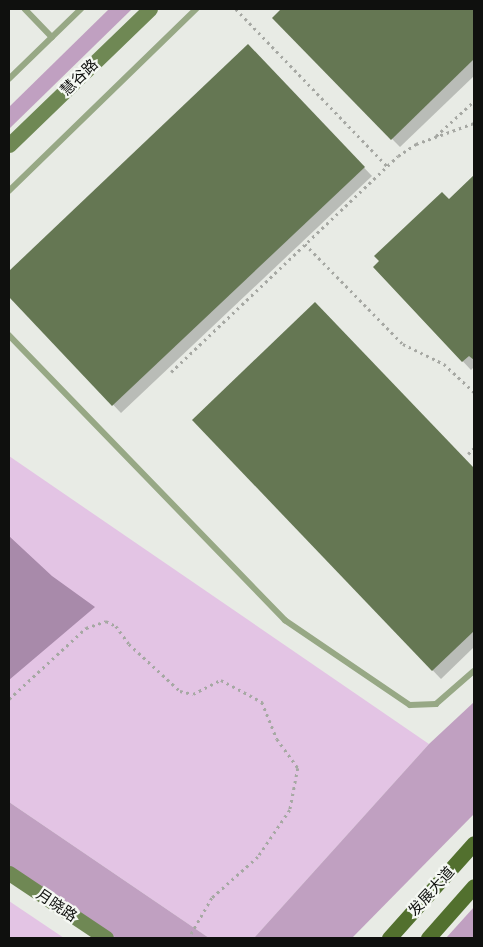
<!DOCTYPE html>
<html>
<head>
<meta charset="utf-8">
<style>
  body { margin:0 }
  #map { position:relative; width:483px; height:947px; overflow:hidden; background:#e8ebe5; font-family:"Asap Condensed","Noto Sans SC",sans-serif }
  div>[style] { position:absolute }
  .green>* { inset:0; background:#e3c4e4 }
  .forest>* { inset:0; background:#c0a0c1 }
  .water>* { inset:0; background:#a88aaa }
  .shadow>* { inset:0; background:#0003 }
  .building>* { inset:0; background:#657753 }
  .path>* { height:2.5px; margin-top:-1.25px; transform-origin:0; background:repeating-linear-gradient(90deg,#a6a8a3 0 2.5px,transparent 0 6.5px) }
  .lane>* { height:5.5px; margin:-2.75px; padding:0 2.75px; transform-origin:2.75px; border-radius:2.75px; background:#97a885 }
  .secondary>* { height:15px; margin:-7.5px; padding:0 7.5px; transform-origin:7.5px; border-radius:7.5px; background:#6f8854 }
  .primary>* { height:15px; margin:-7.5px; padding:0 7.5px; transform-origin:7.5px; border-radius:7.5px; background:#52702e }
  span { translate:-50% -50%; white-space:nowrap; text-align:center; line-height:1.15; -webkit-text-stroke:4.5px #f5f8f3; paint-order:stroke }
  .street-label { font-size:15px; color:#0f100e }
  .frame { position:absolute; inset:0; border:10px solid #0f100e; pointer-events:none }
</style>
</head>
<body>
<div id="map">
  <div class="green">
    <i style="clip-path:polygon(9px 456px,429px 744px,254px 938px,209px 938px,9px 802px)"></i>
    <i style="clip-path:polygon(9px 901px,64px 938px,9px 938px)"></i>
  </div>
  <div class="forest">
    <i style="clip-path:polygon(109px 9px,132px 9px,9px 129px,9px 107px)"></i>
    <i style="clip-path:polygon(474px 702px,474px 814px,352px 938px,254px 938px,429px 744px)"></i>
    <i style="clip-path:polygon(9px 802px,209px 938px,116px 938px,9px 866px)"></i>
    <i style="clip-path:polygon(474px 907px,474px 938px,446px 938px)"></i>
  </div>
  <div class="water">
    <i style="clip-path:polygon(9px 536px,52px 576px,95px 607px,9px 680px)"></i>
  </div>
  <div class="shadow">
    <i style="clip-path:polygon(283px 9px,474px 9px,474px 76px,400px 147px,273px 18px)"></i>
    <i style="clip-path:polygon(248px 46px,372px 176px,121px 413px,9px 295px,9px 272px)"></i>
    <i style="clip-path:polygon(474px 177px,474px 367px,471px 370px,374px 267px)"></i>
    <i style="clip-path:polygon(324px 312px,474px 470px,474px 647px,441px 679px,193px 420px)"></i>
  </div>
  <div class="building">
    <i style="clip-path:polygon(281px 9px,474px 9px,474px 59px,391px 140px,272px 18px)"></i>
    <i style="clip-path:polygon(248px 44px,365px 167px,112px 406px,9px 297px,9px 271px)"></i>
    <i style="clip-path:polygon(474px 175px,474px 360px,469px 356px,462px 362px,373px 267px,379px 261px,374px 256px,442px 192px,449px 199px)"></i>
    <i style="clip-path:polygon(315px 302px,474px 468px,474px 631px,432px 671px,192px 420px)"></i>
  </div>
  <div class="path">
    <i style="left:236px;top:9px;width:218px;rotate:46.1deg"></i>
    <i style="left:436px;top:136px;width:52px;rotate:-42.6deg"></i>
    <i style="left:305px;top:244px;width:140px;rotate:45.6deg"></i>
    <i style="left:403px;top:344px;width:46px;rotate:26deg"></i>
    <i style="left:444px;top:364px;width:41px;rotate:43deg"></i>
    <i style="left:171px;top:372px;width:313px;rotate:-43.6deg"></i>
    <i style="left:398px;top:156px;width:22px;rotate:-34deg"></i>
    <i style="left:416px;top:144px;width:62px;rotate:-19.9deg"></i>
    <i style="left:468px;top:454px;width:8px;rotate:-45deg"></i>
    <i style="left:9px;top:699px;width:105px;rotate:-42.7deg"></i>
    <i style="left:86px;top:628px;width:21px;rotate:-19deg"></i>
    <i style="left:106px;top:621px;width:11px;rotate:27deg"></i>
    <i style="left:116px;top:626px;width:22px;rotate:54deg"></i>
    <i style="left:129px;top:644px;width:69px;rotate:42.7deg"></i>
    <i style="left:180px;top:691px;width:13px;rotate:13deg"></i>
    <i style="left:193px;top:694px;width:31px;rotate:-27deg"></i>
    <i style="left:221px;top:680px;width:47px;rotate:28.2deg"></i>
    <i style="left:262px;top:702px;width:40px;rotate:68deg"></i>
    <i style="left:277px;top:739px;width:36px;rotate:54deg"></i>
    <i style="left:298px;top:768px;width:43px;rotate:100.8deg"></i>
    <i style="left:290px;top:810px;width:57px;rotate:124.2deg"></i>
    <i style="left:258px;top:857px;width:62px;rotate:138.3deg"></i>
    <i style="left:212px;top:898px;width:46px;rotate:119.9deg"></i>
  </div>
  <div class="lane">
    <i style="left:25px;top:9px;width:39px;rotate:46deg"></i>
    <i style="left:9px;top:79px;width:100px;rotate:-44.2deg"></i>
    <i style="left:9px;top:191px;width:261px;rotate:-44.2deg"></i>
    <i style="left:9px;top:335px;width:397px;rotate:45.9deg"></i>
    <i style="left:285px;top:620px;width:151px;rotate:34.2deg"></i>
    <i style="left:410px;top:705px;width:26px;rotate:-2deg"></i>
    <i style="left:436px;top:704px;width:50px;rotate:-41deg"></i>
  </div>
  <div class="secondary">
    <i style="left:9px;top:145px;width:196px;rotate:-44deg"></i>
    <i style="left:9px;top:873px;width:117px;rotate:33.8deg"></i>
  </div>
  <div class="primary">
    <i style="left:389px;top:938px;width:127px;rotate:-48.2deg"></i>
    <i style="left:428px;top:938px;width:69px;rotate:-48.5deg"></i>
  </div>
  <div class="street-label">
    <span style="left:79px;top:77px;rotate:-44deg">慧谷路</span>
    <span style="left:431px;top:891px;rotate:-48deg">发展大道</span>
    <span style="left:57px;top:905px;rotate:34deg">月晓路</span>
  </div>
  <div class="frame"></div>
</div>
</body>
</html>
